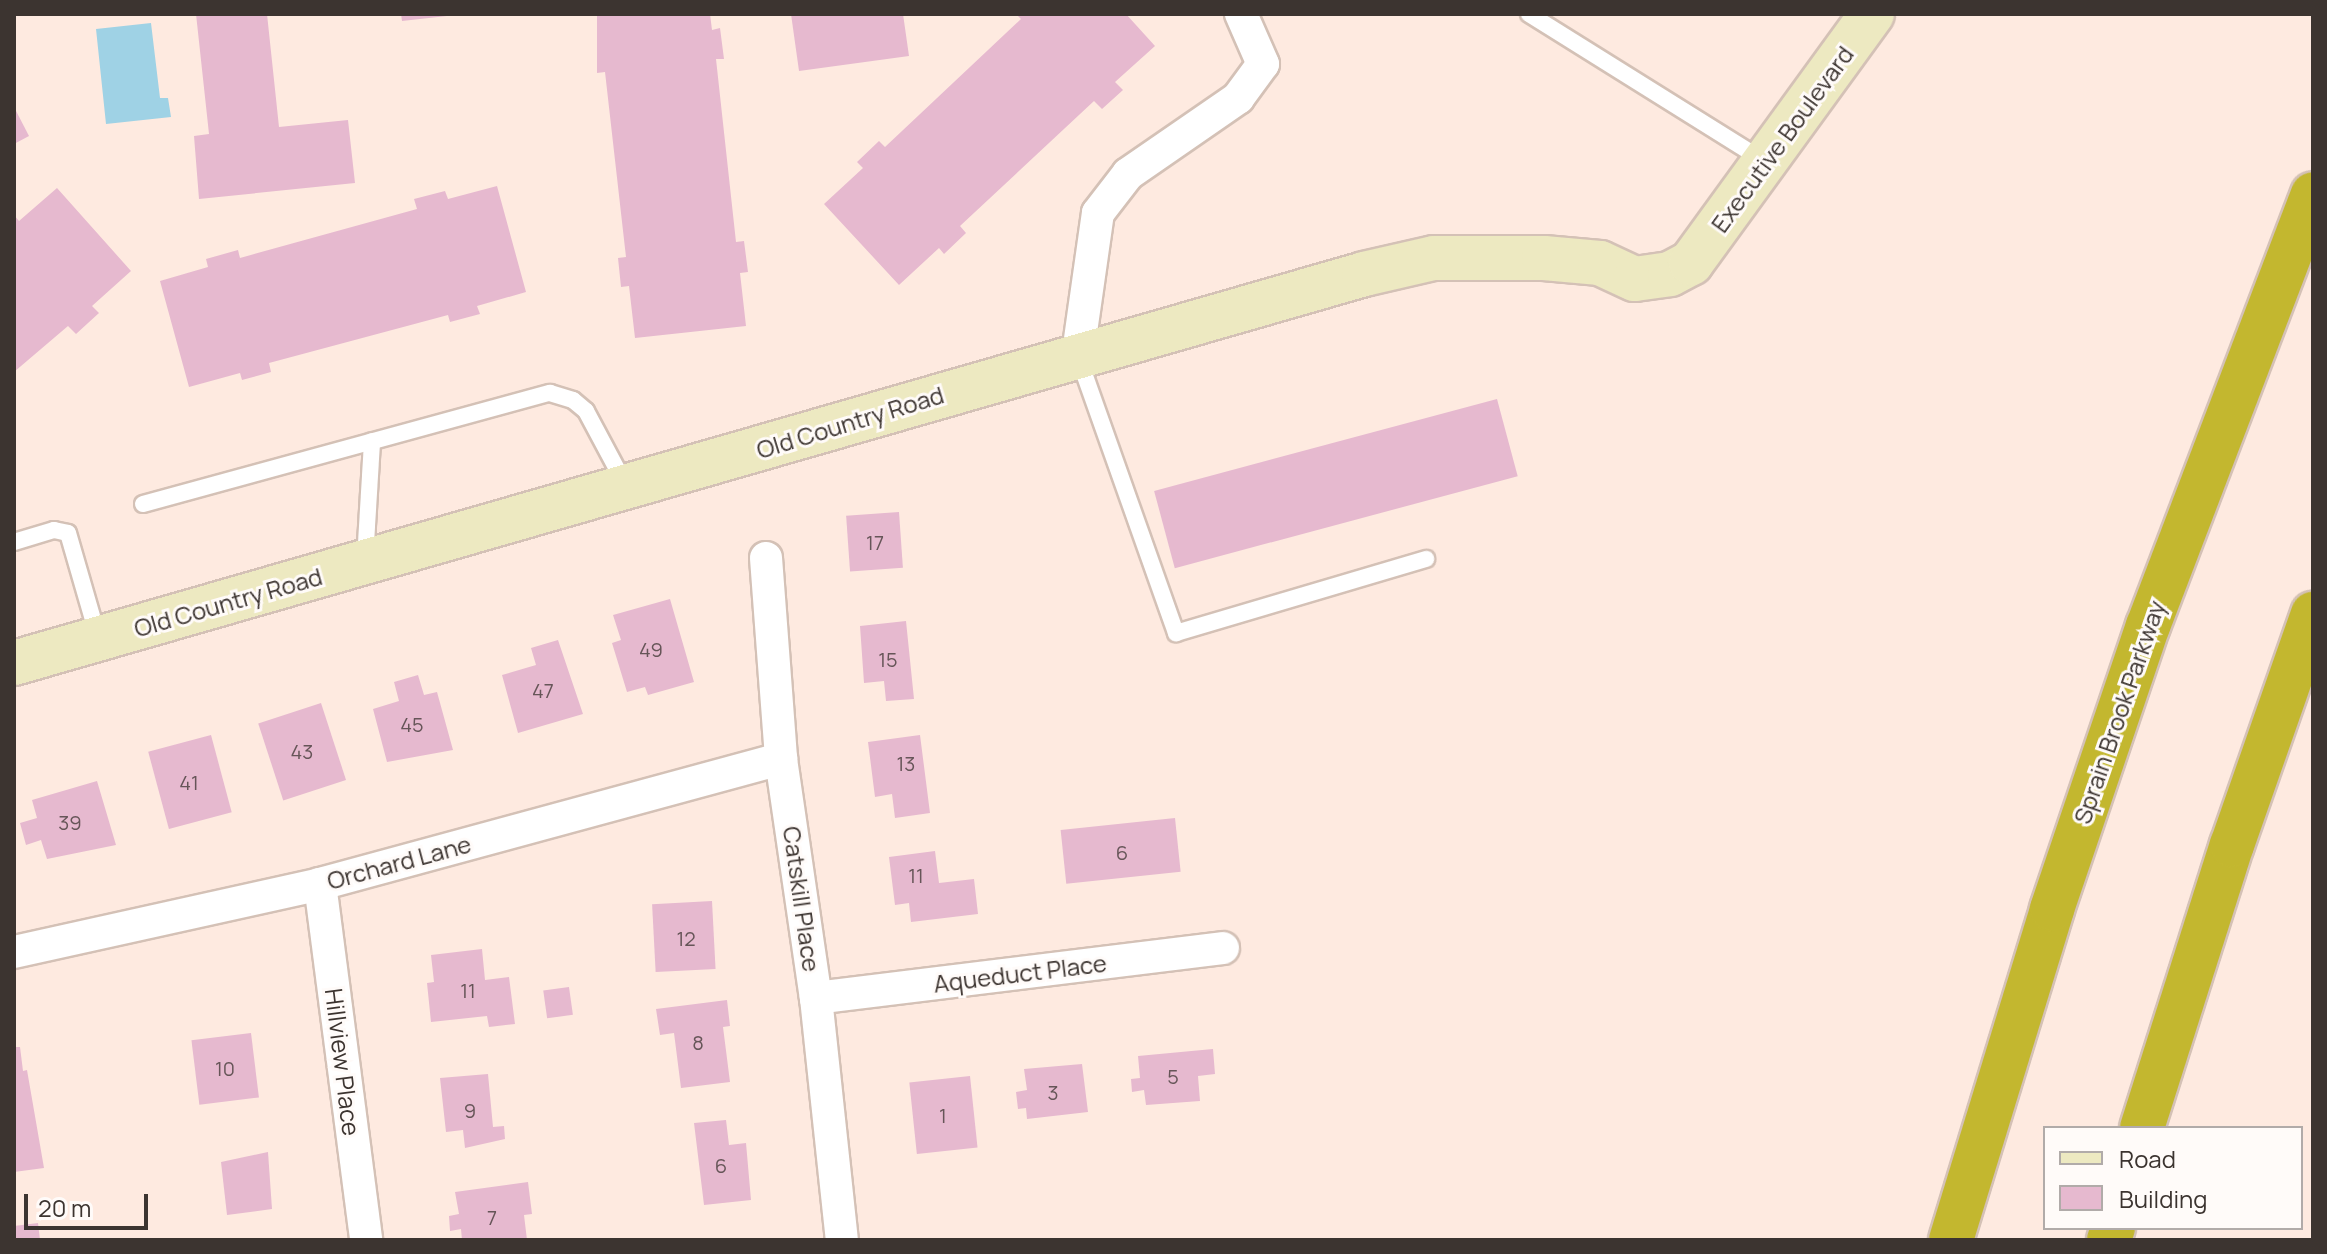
<!DOCTYPE html>
<html>
<head>
<meta charset="utf-8">
<style>
  body { margin:0 }
  #map { position:relative; width:2327px; height:1254px; overflow:hidden; background:#feeae0; font-family:Manrope,sans-serif }
  div>[style] { position:absolute }
  .water>* { inset:0; background:#9fd2e5 }
  .building>* { inset:0; background:#e6b9cf; transform-origin:0 0 }
  .roads { filter:drop-shadow(2px 0 #d4c1b6) drop-shadow(-2px 0 #d4c1b6) drop-shadow(0 2px #d4c1b6) drop-shadow(0 -2px #d4c1b6) }
  .lane>* { height:16px; margin:-8px; padding:0 8px; transform-origin:8px; border-radius:8px; background:#fff }
  .street>* { height:32px; margin:-16px; padding:0 16px; transform-origin:16px; border-radius:16px; background:#fff }
  .secondary>* { height:44px; margin:-22px; padding:0 22px; transform-origin:22px; border-radius:22px; background:#ede9c1 }
  .highway>* { height:44px; margin:-22px; padding:0 22px; transform-origin:22px; border-radius:22px; background:#c3b72f }
  span { translate:-50% -50%; white-space:nowrap; text-align:center; line-height:1.15; -webkit-text-stroke:6px #fffbf9; paint-order:stroke }
  .number-label { font-size:20px; color:#665558 }
  .number-label span { -webkit-text-stroke-width:0 }
  .street-label { font-size:24px; color:#3c3430 }
  .frame { position:absolute; inset:0; border:16px solid #3c3430; pointer-events:none }
  .legend { position:absolute; left:2043px; top:1126px; width:260px; height:104px; box-sizing:border-box; background:#fffbf9; border:2px solid #b1aba9; margin:0; padding:10px 14px; list-style:none; font-size:24px; color:#3c3430 }
  .legend li { display:flex; align-items:center; gap:16px; height:40px }
  .legend b { width:40px; border:2px solid #b1aba9 }
  .scale { position:absolute; left:24px; top:1194px; width:124px; height:36px; box-sizing:border-box; border:4px solid #3c3430; border-top:0; padding-left:10px; font-size:24px; line-height:28px; white-space:nowrap; color:#3c3430; -webkit-text-stroke:6px #fffbf9; paint-order:stroke }
</style>
</head>
<body>
<div id="map">
  <div class="water">
    <i style="clip-path:polygon(151px 23px,160px 98px,168px 98px,171px 117px,106px 124px,96px 29px)"></i>
  </div>
  <div class="building">
    <i style="clip-path:polygon(196px 14px,267px 14px,279px 127px,348px 120px,355px 183px,199px 199px,194px 136px,209px 134px)"></i>
    <i style="clip-path:polygon(401px 14px,447px 14px,447px 16px,402px 21px)"></i>
    <i style="clip-path:polygon(597px 14px,710px 14px,712px 30px,720px 28px,724px 59px,716px 59px,736px 242px,744px 241px,748px 272px,740px 273px,746px 326px,635px 338px,629px 286px,621px 287px,618px 258px,626px 257px,605px 72px,597px 73px)"></i>
    <i style="clip-path:polygon(791px 14px,903px 14px,909px 56px,799px 71px)"></i>
    <i style="clip-path:polygon(1016px 14px,1126px 14px,1155px 46px,1115px 82px,1123px 90px,1102px 109px,1094px 101px,960px 226px,966px 233px,944px 254px,939px 248px,899px 285px,824px 204px,863px 168px,857px 162px,879px 141px,885px 147px,1021px 19px)"></i>
    <i style="clip-path:polygon(14px 107px,29px 136px,14px 144px)"></i>
    <i style="clip-path:polygon(497px 186px,526px 292px,477px 306px,480px 314px,450px 322px,448px 315px,269px 363px,271px 372px,242px 380px,240px 373px,189px 387px,160px 281px,208px 267px,206px 259px,238px 250px,240px 258px,417px 209px,414px 199px,445px 191px,448px 199px)"></i>
    <i style="clip-path:polygon(57px 188px,131px 271px,92px 306px,99px 313px,76px 334px,68px 326px,14px 372px,14px 215px,19px 221px)"></i>
    <i style="left:1497px;top:399px;width:80px;height:355px;rotate:75deg"></i>
    <i style="left:899px;top:512px;width:56px;height:53px;rotate:86deg"></i>
    <i style="clip-path:polygon(670px 599px,694px 682px,648px 695px,645px 687px,627px 692px,612px 643px,621px 640px,613px 615px)"></i>
    <i style="clip-path:polygon(906px 621px,914px 699px,886px 701px,884px 681px,864px 683px,860px 626px)"></i>
    <i style="clip-path:polygon(558px 640px,583px 714px,518px 733px,502px 675px,536px 665px,531px 648px)"></i>
    <i style="clip-path:polygon(418px 675px,424px 695px,437px 692px,453px 750px,387px 762px,373px 709px,399px 701px,394px 682px)"></i>
    <i style="left:321px;top:703px;width:81px;height:66px;rotate:72deg"></i>
    <i style="left:211px;top:735px;width:80px;height:65px;rotate:75deg"></i>
    <i style="clip-path:polygon(920px 735px,930px 813px,895px 818px,892px 794px,875px 797px,868px 742px)"></i>
    <i style="clip-path:polygon(97px 781px,116px 845px,47px 859px,41px 840px,26px 845px,20px 823px,37px 818px,32px 800px)"></i>
    <i style="left:1175px;top:818px;width:54px;height:115px;rotate:84deg"></i>
    <i style="clip-path:polygon(935px 851px,939px 883px,974px 879px,978px 914px,911px 922px,909px 903px,895px 905px,889px 857px)"></i>
    <i style="left:712px;top:901px;width:68px;height:60px;rotate:87deg"></i>
    <i style="clip-path:polygon(482px 949px,485px 980px,509px 977px,515px 1024px,489px 1027px,487px 1016px,431px 1022px,427px 983px,434px 982px,431px 955px)"></i>
    <i style="left:569px;top:987px;width:28px;height:26px;rotate:82deg"></i>
    <i style="clip-path:polygon(727px 1000px,730px 1026px,723px 1027px,730px 1082px,681px 1088px,674px 1033px,660px 1035px,656px 1009px)"></i>
    <i style="left:251px;top:1033px;width:65px;height:60px;rotate:83deg"></i>
    <i style="clip-path:polygon(14px 1047px,20px 1047px,23px 1071px,27px 1070px,44px 1168px,14px 1172px)"></i>
    <i style="clip-path:polygon(1213px 1049px,1215px 1074px,1198px 1076px,1200px 1101px,1146px 1105px,1144px 1090px,1132px 1092px,1131px 1079px,1140px 1078px,1138px 1056px)"></i>
    <i style="clip-path:polygon(1082px 1064px,1088px 1112px,1027px 1119px,1026px 1108px,1018px 1109px,1016px 1092px,1027px 1090px,1024px 1069px)"></i>
    <i style="clip-path:polygon(488px 1074px,493px 1127px,504px 1126px,505px 1139px,465px 1148px,463px 1130px,446px 1132px,440px 1078px)"></i>
    <i style="left:970px;top:1076px;width:72px;height:61px;rotate:84deg"></i>
    <i style="clip-path:polygon(726px 1120px,729px 1145px,746px 1143px,751px 1200px,704px 1205px,694px 1123px)"></i>
    <i style="clip-path:polygon(268px 1152px,272px 1209px,227px 1215px,221px 1162px)"></i>
    <i style="clip-path:polygon(528px 1182px,532px 1214px,524px 1215px,527px 1240px,462px 1240px,461px 1229px,450px 1231px,449px 1216px,459px 1214px,455px 1192px)"></i>
    <i style="clip-path:polygon(38px 1223px,40px 1240px,14px 1240px,14px 1226px)"></i>
  </div>
  <div class="roads">
    <div class="lane">
      <i style="left:1529px;top:14px;width:277px;rotate:32deg"></i>
      <i style="left:1079px;top:359px;width:291px;rotate:70.5deg"></i>
      <i style="left:1176px;top:633px;width:261px;rotate:-16.5deg"></i>
      <i style="left:143px;top:504px;width:422px;rotate:-15.3deg"></i>
      <i style="left:550px;top:393px;width:24px;rotate:17deg"></i>
      <i style="left:573px;top:400px;width:17px;rotate:40deg"></i>
      <i style="left:586px;top:411px;width:83px;rotate:61.9deg"></i>
      <i style="left:14px;top:542px;width:42px;rotate:-16.7deg"></i>
      <i style="left:54px;top:530px;width:14px;rotate:12deg"></i>
      <i style="left:68px;top:533px;width:108px;rotate:73.9deg"></i>
      <i style="left:365px;top:560px;width:119px;rotate:-86.6deg"></i>
    </div>
    <div class="street">
      <i style="left:1078px;top:353px;width:141px;rotate:-81.9deg"></i>
      <i style="left:1098px;top:213px;width:49px;rotate:-52.4deg"></i>
      <i style="left:1128px;top:174px;width:134px;rotate:-34.6deg"></i>
      <i style="left:1238px;top:98px;width:42px;rotate:-53.7deg"></i>
      <i style="left:1263px;top:64px;width:55px;rotate:-113.7deg"></i>
      <i style="left:766px;top:558px;width:202px;rotate:85.7deg"></i>
      <i style="left:781px;top:759px;width:242px;rotate:81.7deg"></i>
      <i style="left:816px;top:998px;width:243px;rotate:83.9deg"></i>
      <i style="left:320px;top:884px;width:359px;rotate:82.6deg"></i>
      <i style="left:14px;top:952px;width:313px;rotate:-12.5deg"></i>
      <i style="left:320px;top:884px;width:478px;rotate:-15.2deg"></i>
      <i style="left:816px;top:998px;width:410px;rotate:-7deg"></i>
    </div>
    <div class="secondary">
      <i style="left:14px;top:663px;width:1405px;rotate:-16.07deg"></i>
      <i style="left:1364px;top:274px;width:72px;rotate:-12.9deg"></i>
      <i style="left:1434px;top:258px;width:110px"></i>
      <i style="left:1544px;top:258px;width:56px;rotate:5.1deg"></i>
      <i style="left:1600px;top:263px;width:38px;rotate:25deg"></i>
      <i style="left:1635px;top:279px;width:35px;rotate:-8deg"></i>
      <i style="left:1670px;top:274px;width:24px;rotate:-28deg"></i>
      <i style="left:1691px;top:263px;width:308px;rotate:-54deg"></i>
    </div>
    <div class="highway">
      <i style="left:2142px;top:1128px;width:297px;rotate:-72.4deg"></i>
      <i style="left:2232px;top:845px;width:245px;rotate:-70.7deg"></i>
      <i style="left:1951px;top:1240px;width:346px;rotate:-73deg"></i>
      <i style="left:2052px;top:909px;width:299px;rotate:-71.3deg"></i>
      <i style="left:2148px;top:626px;width:462px;rotate:-69.1deg"></i>
      <i style="left:2109px;top:1240px;width:13px;rotate:-72deg"></i>
    </div>
  </div>
  <div class="number-label">
    <span style="left:875px;top:542px">17</span>
    <span style="left:651px;top:649px">49</span>
    <span style="left:888px;top:659px">15</span>
    <span style="left:543px;top:690px">47</span>
    <span style="left:412px;top:724px">45</span>
    <span style="left:302px;top:751px">43</span>
    <span style="left:906px;top:763px">13</span>
    <span style="left:189px;top:782px">41</span>
    <span style="left:70px;top:822px">39</span>
    <span style="left:1122px;top:852px">6</span>
    <span style="left:916px;top:875px">11</span>
    <span style="left:686px;top:938px">12</span>
    <span style="left:468px;top:990px">11</span>
    <span style="left:698px;top:1042px">8</span>
    <span style="left:225px;top:1068px">10</span>
    <span style="left:1173px;top:1076px">5</span>
    <span style="left:1053px;top:1092px">3</span>
    <span style="left:470px;top:1110px">9</span>
    <span style="left:943px;top:1115px">1</span>
    <span style="left:721px;top:1165px">6</span>
    <span style="left:492px;top:1217px">7</span>
  </div>
  <div class="street-label">
    <span style="left:1782px;top:139px;rotate:-54deg">Executive Boulevard</span>
    <span style="left:850px;top:422px;rotate:-17deg">Old Country Road</span>
    <span style="left:228px;top:602px;rotate:-16deg">Old Country Road</span>
    <span style="left:2119px;top:712px;rotate:-71deg">Sprain Brook Parkway</span>
    <span style="left:399px;top:862px;rotate:-15deg">Orchard Lane</span>
    <span style="left:802px;top:899px;rotate:82deg">Catskill Place</span>
    <span style="left:1020px;top:973px;rotate:-7deg">Aqueduct Place</span>
    <span style="left:343px;top:1062px;rotate:83deg">Hillview Place</span>
  </div>
  <div class="frame"></div>
  <ul class="legend">
  <li><b style="height:10px;background:#ede9c1"></b>Road</li>
  <li><b style="height:22px;background:#e6b9cf"></b>Building</li>
  </ul>
  <div class="scale">20 m</div>
</div>
</body>
</html>
